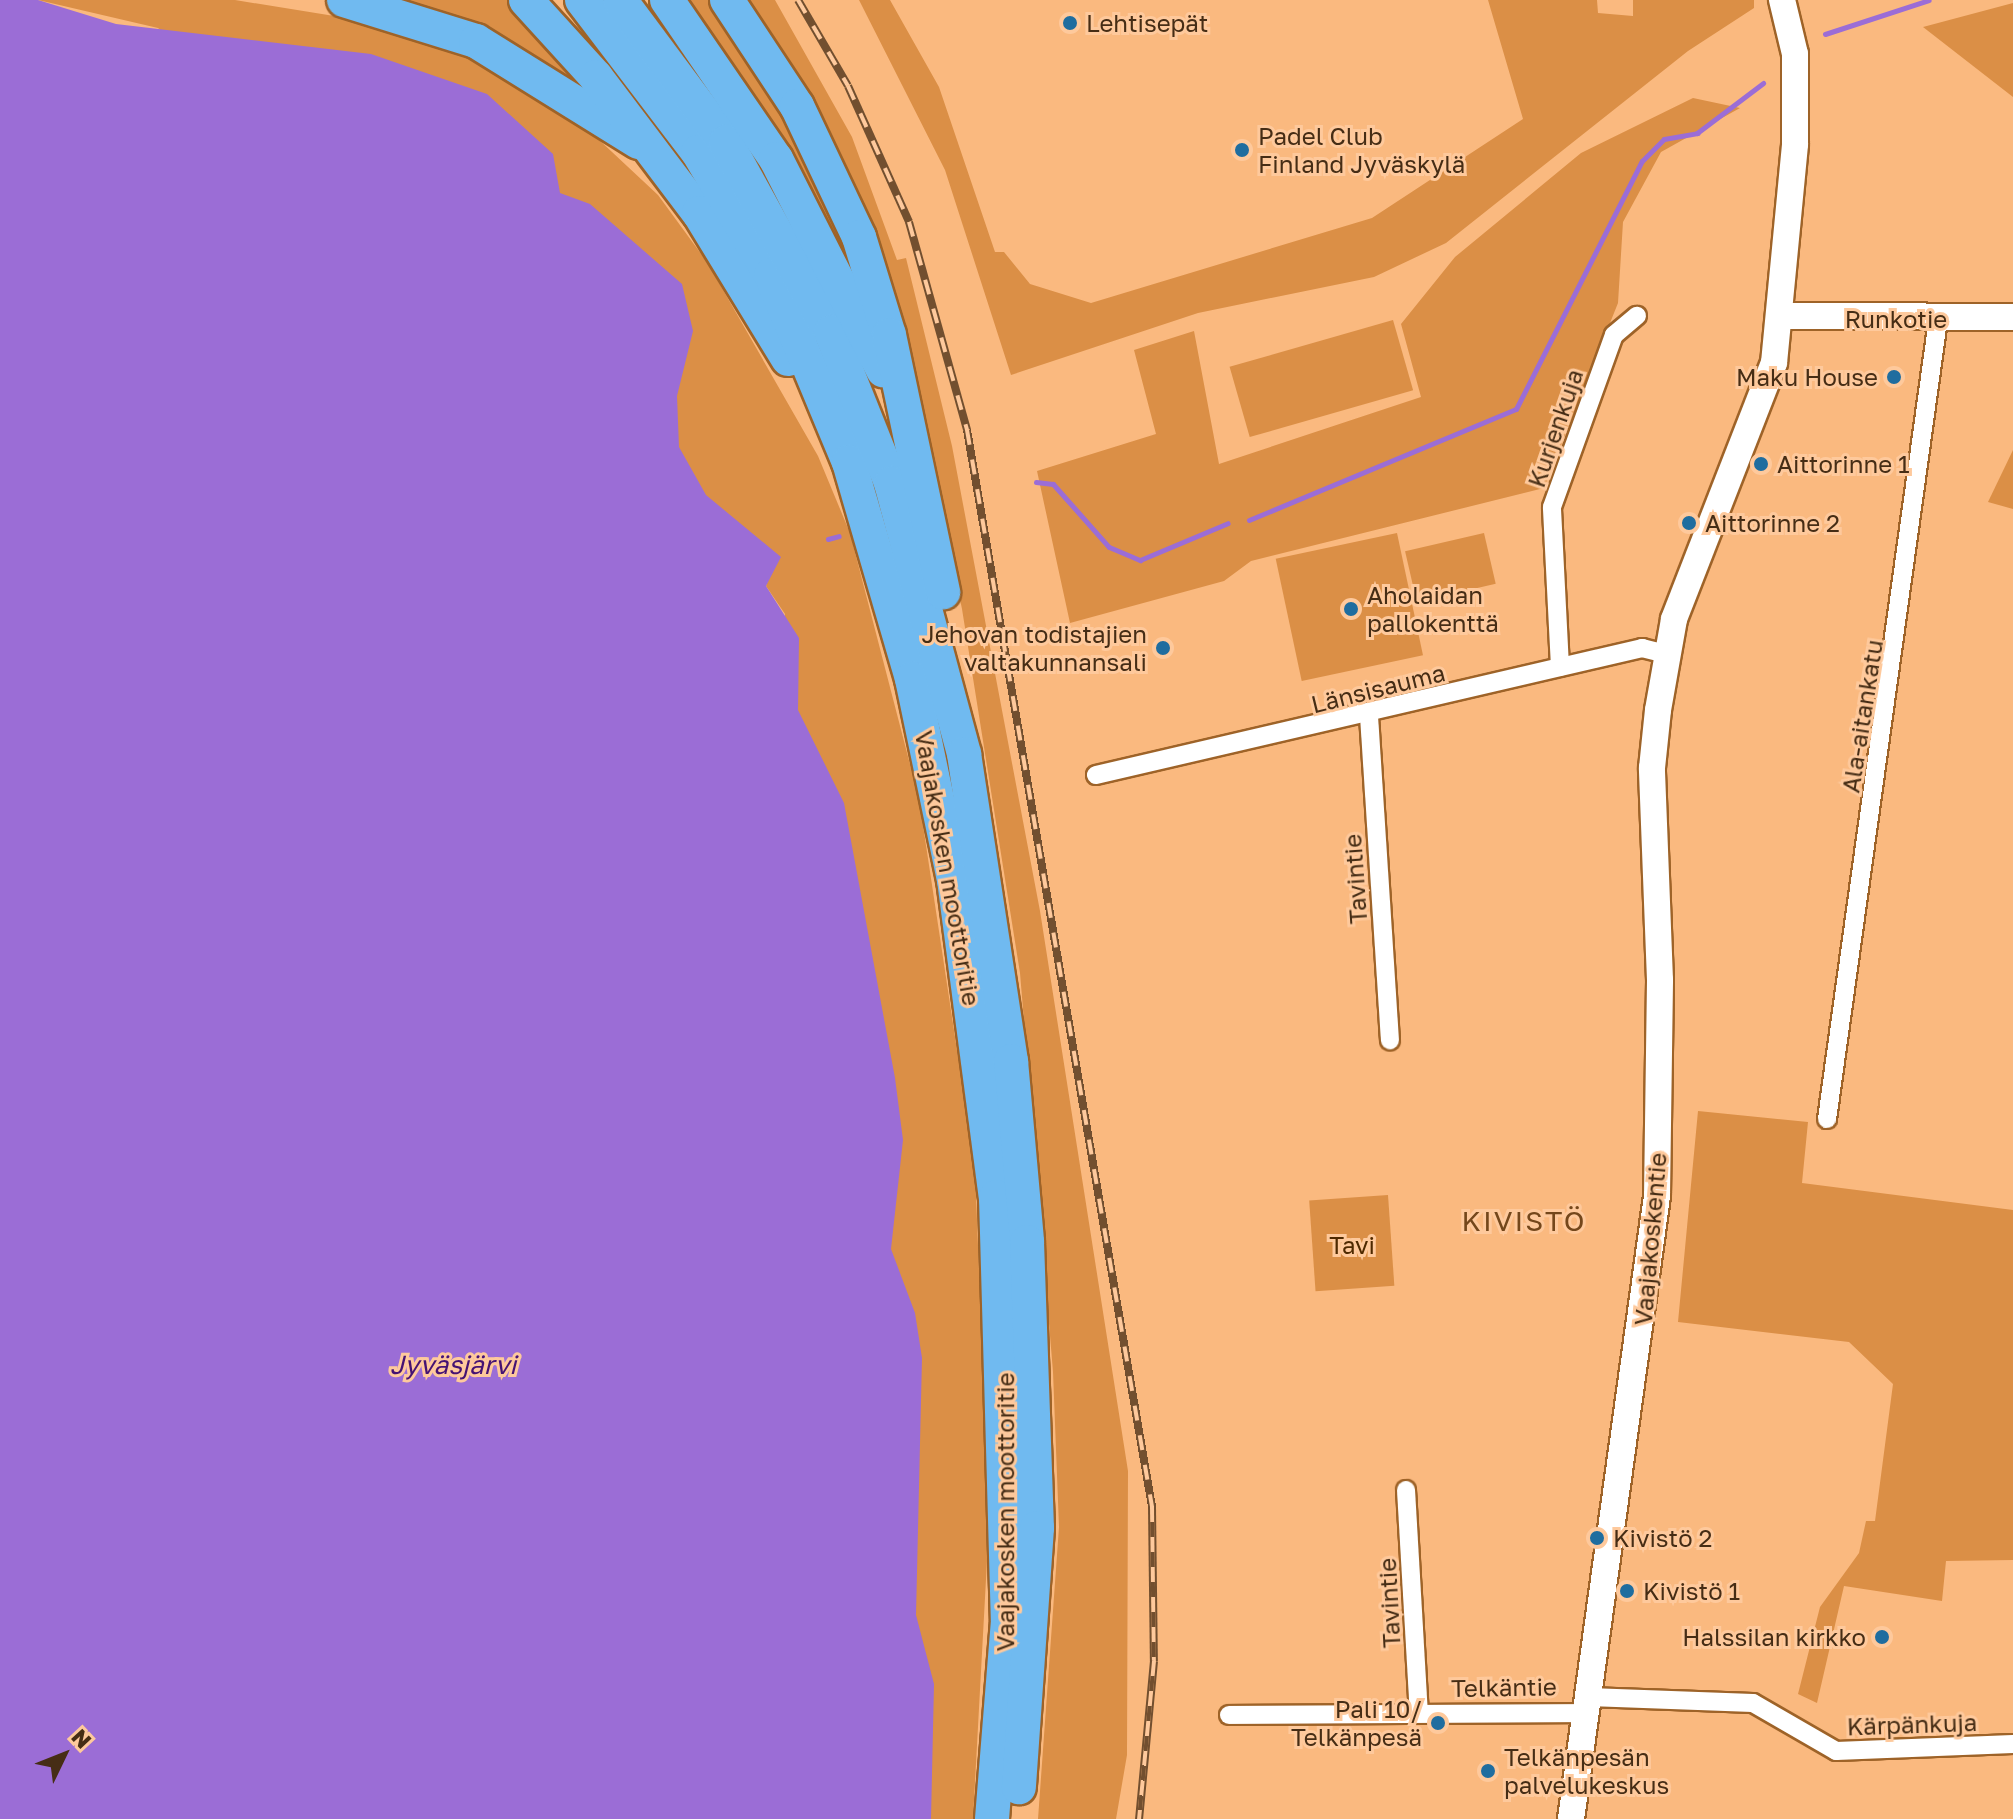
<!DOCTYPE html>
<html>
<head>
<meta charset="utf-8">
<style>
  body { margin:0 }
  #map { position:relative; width:2013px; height:1819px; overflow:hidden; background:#fab97f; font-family:"Golos Text",sans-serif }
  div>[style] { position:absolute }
  .green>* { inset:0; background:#db8f46; transform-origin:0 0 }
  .water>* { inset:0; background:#9b6dd6 }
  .stream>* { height:5px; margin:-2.5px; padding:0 2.5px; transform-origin:2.5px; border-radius:2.5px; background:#9b6dd6 }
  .roads { filter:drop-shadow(2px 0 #9e6328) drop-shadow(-2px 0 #9e6328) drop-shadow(0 2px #9e6328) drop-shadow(0 -2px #9e6328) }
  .street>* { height:18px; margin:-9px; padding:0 9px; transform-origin:9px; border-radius:9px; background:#fff }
  .secondary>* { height:26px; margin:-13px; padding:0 13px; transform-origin:13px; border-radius:13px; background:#fff }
  .highway>* { height:34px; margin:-17px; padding:0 17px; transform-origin:17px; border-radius:17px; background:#70baf0 }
  .rail>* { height:8px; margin-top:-4px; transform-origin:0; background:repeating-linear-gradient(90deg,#fec99c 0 15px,#724f2f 0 30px); box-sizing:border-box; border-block:2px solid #724f2f }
  .dots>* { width:22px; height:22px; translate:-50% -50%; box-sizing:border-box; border:4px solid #fec99c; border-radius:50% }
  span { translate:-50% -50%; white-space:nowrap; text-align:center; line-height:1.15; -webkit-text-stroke:6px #fec99c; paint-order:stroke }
  .poi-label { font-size:24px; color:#462d15 }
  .left { translate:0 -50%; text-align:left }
  .right { translate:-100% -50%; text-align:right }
  .street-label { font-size:24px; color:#462d15 }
  .park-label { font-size:24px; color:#4e2900 }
  .water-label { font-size:26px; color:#451273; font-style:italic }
  .quarter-label { font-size:28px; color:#74471b; letter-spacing:2px }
  .north { position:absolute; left:24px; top:1715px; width:80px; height:80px; -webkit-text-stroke:6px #fec99c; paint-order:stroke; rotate:47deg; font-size:22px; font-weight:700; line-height:32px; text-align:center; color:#462d15 }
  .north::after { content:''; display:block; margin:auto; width:28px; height:36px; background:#462d15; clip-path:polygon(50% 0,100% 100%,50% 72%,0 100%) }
</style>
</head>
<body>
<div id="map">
  <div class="green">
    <i style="clip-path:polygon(38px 0,235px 0,365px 21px,472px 55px,581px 123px,658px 195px,707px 262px,818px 456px,850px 533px,919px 799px,975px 1169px,989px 1524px,973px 1819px,615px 1819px,785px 614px,766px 586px,771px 571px,158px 28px)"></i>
    <i style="clip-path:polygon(379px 0,515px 0,616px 117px)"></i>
    <i style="clip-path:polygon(677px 0,716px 0,788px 106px,880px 330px)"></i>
    <i style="clip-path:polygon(746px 0,775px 0,852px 137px,897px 260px,906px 258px,952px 446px,1040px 911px,1128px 1471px,1127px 1755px,1116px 1819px,1038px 1819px,1059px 1527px,1053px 1372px,1020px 973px,962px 609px,926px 436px,812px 98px)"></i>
    <i style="clip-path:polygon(859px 0,890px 0,939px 87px,995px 252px,1004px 252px,1030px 284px,1091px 303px,1372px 218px,1523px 119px,1488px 0,1597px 0,1598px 13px,1633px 16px,1633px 0,1754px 0,1754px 8px,1688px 51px,1446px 243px,1374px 277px,1198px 313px,1011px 375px,945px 170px)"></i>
    <i style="clip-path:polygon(2013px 3px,2013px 97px,1923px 27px)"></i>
    <i style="clip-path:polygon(1693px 98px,1740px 108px,1661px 152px,1623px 222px,1618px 303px,1544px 488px,1251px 561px,1224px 581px,1070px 623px,1037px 471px,1156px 434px,1134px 350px,1194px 331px,1219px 464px,1421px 397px,1401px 324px,1455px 257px,1581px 153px)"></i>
    <i style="left:1393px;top:320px;width:73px;height:170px;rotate:74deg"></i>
    <i style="clip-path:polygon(2013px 450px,2013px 509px,1988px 502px)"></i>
    <i style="left:1397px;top:533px;width:125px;height:124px;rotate:78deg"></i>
    <i style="left:1484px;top:533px;width:52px;height:81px;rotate:77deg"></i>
    <i style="clip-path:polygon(1698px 1111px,1808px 1122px,1802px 1183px,2013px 1210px,2013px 1560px,1946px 1561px,1942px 1601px,1844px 1586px,1817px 1703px,1798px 1694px,1820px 1607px,1859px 1553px,1866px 1521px,1875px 1521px,1893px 1384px,1849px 1342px,1678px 1322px)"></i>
    <i style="left:1388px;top:1195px;width:91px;height:79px;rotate:86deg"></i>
  </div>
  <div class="water">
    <i style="clip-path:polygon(0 0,38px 0,116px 24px,371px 54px,487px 94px,553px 154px,560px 193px,590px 204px,682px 284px,693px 331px,677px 396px,679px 447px,706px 495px,781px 557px,766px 586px,799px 638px,798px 710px,844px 803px,895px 1078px,903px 1140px,891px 1249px,915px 1313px,922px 1358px,916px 1615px,934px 1684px,931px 1819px,0 1819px)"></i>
  </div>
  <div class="stream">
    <i style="left:1825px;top:34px;width:109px;rotate:-18.1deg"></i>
    <i style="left:1036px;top:482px;width:17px;rotate:7deg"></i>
    <i style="left:1053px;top:484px;width:84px;rotate:48.4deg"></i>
    <i style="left:1109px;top:547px;width:34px;rotate:23deg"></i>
    <i style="left:1140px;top:560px;width:95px;rotate:-22.8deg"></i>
    <i style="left:1249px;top:520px;width:289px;rotate:-22.6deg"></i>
    <i style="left:1516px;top:409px;width:278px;rotate:-63.1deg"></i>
    <i style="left:1642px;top:161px;width:31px;rotate:-45deg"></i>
    <i style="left:1664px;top:139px;width:34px;rotate:-10deg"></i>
    <i style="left:1697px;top:133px;width:83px;rotate:-37.1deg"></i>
    <i style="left:828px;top:539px;width:11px;rotate:-15deg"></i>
  </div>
  <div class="roads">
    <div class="street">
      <i style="left:1560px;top:667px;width:160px;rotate:-92.9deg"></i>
      <i style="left:1552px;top:507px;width:183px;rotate:-70.2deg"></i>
      <i style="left:1614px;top:335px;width:30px;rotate:-40deg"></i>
      <i style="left:1369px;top:716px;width:325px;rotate:86.3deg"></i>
      <i style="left:1096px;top:775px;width:561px;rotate:-13.09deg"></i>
      <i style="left:1642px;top:648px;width:29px;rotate:14deg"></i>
      <i style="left:1827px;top:1119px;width:807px;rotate:-82.09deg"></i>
      <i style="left:1406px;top:1490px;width:223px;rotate:86.7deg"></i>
      <i style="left:1589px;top:1697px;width:164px;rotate:2.1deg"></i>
      <i style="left:1753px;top:1703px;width:96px;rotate:30deg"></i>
      <i style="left:1836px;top:1751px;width:177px;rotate:-2.3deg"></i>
      <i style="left:1229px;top:1715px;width:358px;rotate:-0.3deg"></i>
    </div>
    <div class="secondary">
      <i style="left:1780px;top:316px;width:233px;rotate:0.2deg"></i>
      <i style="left:1571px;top:1819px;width:629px;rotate:-82.14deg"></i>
      <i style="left:1657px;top:1196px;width:216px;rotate:-89.2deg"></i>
      <i style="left:1660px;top:980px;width:212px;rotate:-92.2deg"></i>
      <i style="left:1652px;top:768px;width:58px;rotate:-84.1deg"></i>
      <i style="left:1658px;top:710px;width:92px;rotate:-80deg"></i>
      <i style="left:1674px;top:619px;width:275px;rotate:-68.7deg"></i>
      <i style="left:1774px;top:363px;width:220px;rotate:-84.5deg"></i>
      <i style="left:1795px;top:144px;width:90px;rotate:-90deg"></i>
      <i style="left:1795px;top:54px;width:56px;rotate:-103.5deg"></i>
    </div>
    <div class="highway">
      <i style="left:344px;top:0;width:138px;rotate:17.3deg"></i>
      <i style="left:476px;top:41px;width:191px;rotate:31.9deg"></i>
      <i style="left:526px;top:0;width:104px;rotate:47.7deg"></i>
      <i style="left:596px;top:77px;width:171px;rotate:52.9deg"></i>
      <i style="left:699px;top:213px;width:171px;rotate:58.6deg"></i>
      <i style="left:582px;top:0;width:191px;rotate:52.7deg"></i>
      <i style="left:698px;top:152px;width:143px;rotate:59.3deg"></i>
      <i style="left:771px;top:275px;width:203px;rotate:67.4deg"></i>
      <i style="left:849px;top:462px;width:226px;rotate:73.8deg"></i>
      <i style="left:912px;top:679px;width:205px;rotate:78.2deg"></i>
      <i style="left:954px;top:880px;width:320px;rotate:82.5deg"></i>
      <i style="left:996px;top:1197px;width:423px;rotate:88.4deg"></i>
      <i style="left:1008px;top:1620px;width:200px;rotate:94.6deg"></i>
      <i style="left:620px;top:0;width:177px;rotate:53.3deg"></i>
      <i style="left:726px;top:142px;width:217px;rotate:61.1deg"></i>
      <i style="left:831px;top:332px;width:162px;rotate:68.3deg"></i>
      <i style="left:891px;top:483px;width:281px;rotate:74.9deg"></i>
      <i style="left:964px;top:754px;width:311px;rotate:81.3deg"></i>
      <i style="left:1011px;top:1061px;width:182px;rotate:84.9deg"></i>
      <i style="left:1027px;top:1242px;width:286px;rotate:88deg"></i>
      <i style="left:1037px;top:1528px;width:260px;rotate:94deg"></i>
      <i style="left:667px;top:0;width:193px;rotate:55.6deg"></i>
      <i style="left:776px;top:159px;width:237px;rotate:63.1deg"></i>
      <i style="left:727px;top:0;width:127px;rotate:56.6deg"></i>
      <i style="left:797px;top:106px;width:145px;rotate:64.7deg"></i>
      <i style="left:859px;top:237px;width:102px;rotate:73deg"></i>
      <i style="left:889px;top:335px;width:263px;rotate:78.1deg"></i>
    </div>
  </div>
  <div class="rail">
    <i style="left:798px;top:0;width:99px;rotate:59.8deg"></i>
    <i style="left:848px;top:86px;width:149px;rotate:65.8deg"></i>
    <i style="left:909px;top:222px;width:216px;rotate:74.4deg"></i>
    <i style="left:967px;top:430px;width:1093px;rotate:80.25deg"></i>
    <i style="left:1152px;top:1507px;width:154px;rotate:89.3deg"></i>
    <i style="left:1154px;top:1661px;width:159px;rotate:95.4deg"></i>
  </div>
  <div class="dots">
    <i style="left:1070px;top:23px;background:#1f6d9f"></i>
    <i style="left:1242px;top:150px;background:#1f6d9f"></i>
    <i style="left:1894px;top:377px;background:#1f6d9f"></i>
    <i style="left:1761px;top:464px;background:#1f6d9f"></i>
    <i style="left:1689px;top:523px;background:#1f6d9f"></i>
    <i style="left:1351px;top:609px;background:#1f6d9f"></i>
    <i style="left:1163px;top:648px;background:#1f6d9f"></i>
    <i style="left:1597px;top:1538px;background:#1f6d9f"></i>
    <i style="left:1627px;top:1591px;background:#1f6d9f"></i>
    <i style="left:1882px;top:1637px;background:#1f6d9f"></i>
    <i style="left:1438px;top:1723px;background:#1f6d9f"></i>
    <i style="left:1488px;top:1771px;background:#1f6d9f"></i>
  </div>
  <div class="poi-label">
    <span class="left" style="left:1086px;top:23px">Lehtisepät</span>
    <span class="left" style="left:1258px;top:150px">Padel Club<br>Finland Jyväskylä</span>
    <span class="right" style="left:1878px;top:377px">Maku House</span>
    <span class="left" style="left:1777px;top:464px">Aittorinne 1</span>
    <span class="left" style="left:1705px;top:523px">Aittorinne 2</span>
    <span class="left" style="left:1367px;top:609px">Aholaidan<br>pallokenttä</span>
    <span class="right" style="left:1147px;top:648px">Jehovan todistajien<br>valtakunnansali</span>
    <span class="left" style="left:1613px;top:1538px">Kivistö 2</span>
    <span class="left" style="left:1643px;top:1591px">Kivistö 1</span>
    <span class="right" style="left:1866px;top:1637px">Halssilan kirkko</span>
    <span class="right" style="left:1422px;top:1723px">Pali 10/<br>Telkänpesä</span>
    <span class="left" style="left:1504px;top:1771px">Telkänpesän<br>palvelukeskus</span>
  </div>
  <div class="street-label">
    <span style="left:1896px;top:319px">Runkotie</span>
    <span style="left:1555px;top:428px;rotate:-71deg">Kurjenkuja</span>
    <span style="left:1378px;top:688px;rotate:-14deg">Länsisauma</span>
    <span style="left:1862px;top:716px;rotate:-81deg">Ala-aitankatu</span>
    <span style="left:948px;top:868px;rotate:80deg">Vaajakosken moottoritie</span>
    <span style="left:1355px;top:879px;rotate:-94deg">Tavintie</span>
    <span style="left:1650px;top:1239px;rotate:-85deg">Vaajakoskentie</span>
    <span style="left:1005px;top:1512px;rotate:-90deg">Vaajakosken moottoritie</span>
    <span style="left:1389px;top:1603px;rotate:-93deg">Tavintie</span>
    <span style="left:1504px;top:1687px;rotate:-1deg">Telkäntie</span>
    <span style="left:1912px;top:1724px;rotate:-2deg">Kärpänkuja</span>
  </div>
  <div class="park-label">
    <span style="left:1352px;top:1245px">Tavi</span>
  </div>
  <div class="water-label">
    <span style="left:453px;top:1365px">Jyväsjärvi</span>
  </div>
  <div class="quarter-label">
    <span style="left:1524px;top:1221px">KIVISTÖ</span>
  </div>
  <div class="north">N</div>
</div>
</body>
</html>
